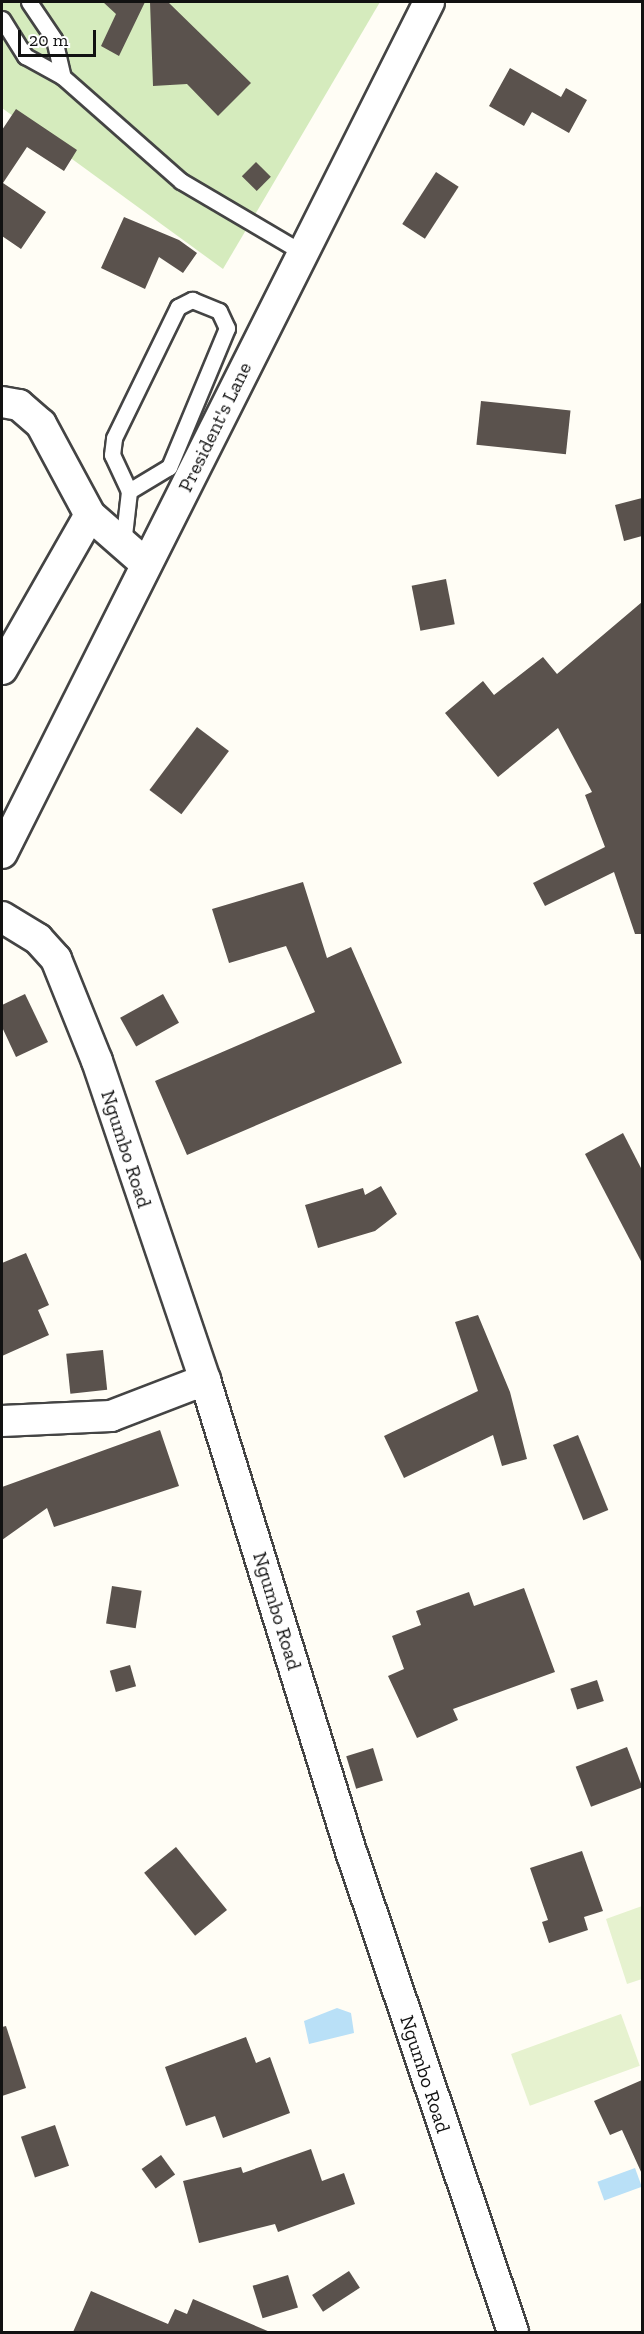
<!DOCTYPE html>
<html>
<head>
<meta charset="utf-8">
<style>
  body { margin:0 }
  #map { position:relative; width:644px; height:2334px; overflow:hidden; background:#fffdf5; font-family:"Zilla Slab",serif }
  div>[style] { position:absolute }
  .green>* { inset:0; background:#d5ebbd }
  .pitch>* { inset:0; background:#e6f2cf; transform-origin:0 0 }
  .water>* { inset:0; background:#b9e0f7; transform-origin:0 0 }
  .building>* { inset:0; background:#5a524d; transform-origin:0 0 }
  .roads { filter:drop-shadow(2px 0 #444) drop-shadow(-2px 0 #444) drop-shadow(0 2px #444) drop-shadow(0 -2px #444) }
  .service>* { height:15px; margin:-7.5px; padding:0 7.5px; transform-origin:7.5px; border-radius:7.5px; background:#fff }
  .minor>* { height:30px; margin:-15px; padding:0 15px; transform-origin:15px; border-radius:15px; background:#fff }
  span { translate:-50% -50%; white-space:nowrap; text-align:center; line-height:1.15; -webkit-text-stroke:6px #fff; paint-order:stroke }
  .street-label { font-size:20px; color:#111 }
  .frame { position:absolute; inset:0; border:3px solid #111; pointer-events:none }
  .scale { position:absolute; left:18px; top:30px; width:78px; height:27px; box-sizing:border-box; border:3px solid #111; border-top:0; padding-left:8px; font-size:18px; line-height:21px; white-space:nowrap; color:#111; -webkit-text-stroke:4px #fff; paint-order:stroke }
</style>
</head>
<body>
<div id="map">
  <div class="green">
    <i style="clip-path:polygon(2px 2px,380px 2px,223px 269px,2px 108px)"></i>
  </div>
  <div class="pitch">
    <i style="clip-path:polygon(642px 1906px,642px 1979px,627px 1984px,606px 1919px)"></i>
    <i style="left:621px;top:2014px;width:55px;height:117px;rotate:70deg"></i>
  </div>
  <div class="water">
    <i style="clip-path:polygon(337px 2008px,351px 2013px,354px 2033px,309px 2044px,304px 2021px)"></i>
    <i style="left:635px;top:2168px;width:20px;height:40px;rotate:70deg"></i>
  </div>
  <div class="building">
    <i style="clip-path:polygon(103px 2px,145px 2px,119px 56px,101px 46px,116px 14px)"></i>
    <i style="clip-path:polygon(150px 2px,168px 2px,251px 83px,218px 116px,187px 84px,153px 86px)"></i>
    <i style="clip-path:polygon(510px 68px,561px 97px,566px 88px,587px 100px,569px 133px,532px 112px,524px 126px,489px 106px)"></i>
    <i style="clip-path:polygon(16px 109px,77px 150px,64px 171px,27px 147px,3px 183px,46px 212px,21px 249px,2px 236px,2px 130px)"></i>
    <i style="left:256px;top:162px;width:21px;height:20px;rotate:45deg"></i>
    <i style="left:436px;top:172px;width:27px;height:62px;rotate:33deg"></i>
    <i style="clip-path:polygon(124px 217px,179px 240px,197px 253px,183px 273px,159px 257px,145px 289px,101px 268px)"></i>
    <i style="left:481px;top:401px;width:90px;height:44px;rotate:6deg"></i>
    <i style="clip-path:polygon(642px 498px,642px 536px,624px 541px,615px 505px)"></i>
    <i style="left:446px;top:579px;width:46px;height:35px;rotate:79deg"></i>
    <i style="clip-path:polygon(642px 602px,642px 934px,635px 934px,614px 872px,545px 906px,533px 883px,605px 847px,585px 795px,592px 792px,558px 728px,498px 777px,445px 713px,483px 681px,494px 695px,543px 657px,557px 674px)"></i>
    <i style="left:197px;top:727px;width:40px;height:79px;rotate:37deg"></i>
    <i style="clip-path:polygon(303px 882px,327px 958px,351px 947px,402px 1063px,187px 1155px,155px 1081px,315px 1012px,286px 946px,229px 963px,212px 909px)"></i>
    <i style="clip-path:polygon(25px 994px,48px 1042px,16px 1057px,2px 1027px,2px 1005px)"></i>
    <i style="left:163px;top:994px;width:33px;height:49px;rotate:61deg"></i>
    <i style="clip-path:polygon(623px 1133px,642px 1170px,642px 1263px,585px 1154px)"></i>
    <i style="clip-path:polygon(381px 1186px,397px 1214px,375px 1231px,318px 1248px,305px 1205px,363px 1188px,365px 1195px)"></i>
    <i style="clip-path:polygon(26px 1253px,49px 1305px,38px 1310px,49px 1335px,2px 1356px,2px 1263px)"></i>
    <i style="clip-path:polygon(478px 1315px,510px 1392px,527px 1459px,502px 1466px,493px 1435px,404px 1478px,384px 1436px,478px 1391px,455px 1322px)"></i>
    <i style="left:103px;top:1350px;width:40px;height:37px;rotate:84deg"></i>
    <i style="clip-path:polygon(160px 1430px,179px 1486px,54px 1527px,47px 1508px,2px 1540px,2px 1487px)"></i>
    <i style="left:578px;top:1435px;width:81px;height:27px;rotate:68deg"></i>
    <i style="left:112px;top:1586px;width:30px;height:38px;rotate:9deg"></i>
    <i style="clip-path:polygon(524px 1588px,555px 1672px,453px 1709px,458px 1720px,417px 1738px,388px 1676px,404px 1669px,392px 1636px,421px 1625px,416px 1611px,469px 1592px,474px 1606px)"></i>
    <i style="left:130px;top:1665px;width:22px;height:21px;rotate:74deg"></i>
    <i style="left:597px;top:1680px;width:22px;height:28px;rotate:72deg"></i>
    <i style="left:627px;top:1747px;width:43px;height:55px;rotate:69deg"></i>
    <i style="left:373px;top:1748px;width:34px;height:28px;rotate:73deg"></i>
    <i style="left:176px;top:1847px;width:81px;height:41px;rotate:51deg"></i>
    <i style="clip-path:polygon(582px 1851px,603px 1911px,584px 1917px,588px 1930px,549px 1943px,542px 1922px,548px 1920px,530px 1868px)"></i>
    <i style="clip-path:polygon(6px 2026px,26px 2088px,2px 2096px,2px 2027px)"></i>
    <i style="clip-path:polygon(246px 2037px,256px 2063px,270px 2057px,290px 2113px,223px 2138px,215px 2116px,186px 2126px,165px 2067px)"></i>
    <i style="clip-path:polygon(642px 2080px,642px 2174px,622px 2130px,610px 2135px,594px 2101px)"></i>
    <i style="left:55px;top:2125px;width:43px;height:36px;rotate:71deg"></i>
    <i style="clip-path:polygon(311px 2149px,322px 2181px,344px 2173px,355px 2204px,278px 2232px,275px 2224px,199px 2243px,183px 2181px,241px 2167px,243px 2173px)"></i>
    <i style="left:161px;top:2155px;width:24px;height:24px;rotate:54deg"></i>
    <i style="left:349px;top:2271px;width:20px;height:44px;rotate:57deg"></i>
    <i style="left:288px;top:2275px;width:34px;height:37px;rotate:73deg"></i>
    <i style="clip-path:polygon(91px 2291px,168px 2324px,175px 2309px,187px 2314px,193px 2299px,270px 2332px,73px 2332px)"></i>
  </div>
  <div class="roads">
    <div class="service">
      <i style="left:29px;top:2px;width:45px;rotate:56deg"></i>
      <i style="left:54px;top:39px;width:39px;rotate:77deg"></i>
      <i style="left:2px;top:19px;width:44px;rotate:58.1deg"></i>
      <i style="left:25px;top:56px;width:43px;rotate:28.9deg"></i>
      <i style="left:63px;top:77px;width:157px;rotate:41.4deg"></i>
      <i style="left:181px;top:181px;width:138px;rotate:30.5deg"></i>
      <i style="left:123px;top:544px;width:53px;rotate:-83.5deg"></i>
      <i style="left:129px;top:491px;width:40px;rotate:-115deg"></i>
      <i style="left:112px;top:455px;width:17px;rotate:-83deg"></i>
      <i style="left:114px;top:438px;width:146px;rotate:-64deg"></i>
      <i style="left:178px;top:307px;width:16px;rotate:-27deg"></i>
      <i style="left:192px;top:300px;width:29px;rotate:22deg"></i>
      <i style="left:219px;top:311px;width:19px;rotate:65deg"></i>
      <i style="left:227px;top:328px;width:151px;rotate:112.6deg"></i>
      <i style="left:169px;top:467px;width:47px;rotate:149deg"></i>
    </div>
    <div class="minor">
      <i style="left:2px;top:402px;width:17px;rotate:10deg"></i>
      <i style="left:19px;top:405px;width:29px;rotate:41deg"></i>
      <i style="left:41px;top:424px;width:103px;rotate:61.7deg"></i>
      <i style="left:90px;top:515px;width:74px;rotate:41.2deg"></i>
      <i style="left:2px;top:669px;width:177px;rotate:-60.3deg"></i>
      <i style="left:2px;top:853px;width:952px;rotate:-63.35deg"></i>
      <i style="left:2px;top:917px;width:42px;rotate:31.4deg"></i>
      <i style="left:38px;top:939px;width:27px;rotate:48deg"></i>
      <i style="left:56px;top:959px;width:110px;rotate:68.1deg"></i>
      <i style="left:97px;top:1061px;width:337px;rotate:71.3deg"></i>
      <i style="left:205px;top:1380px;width:499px;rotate:72.8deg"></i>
      <i style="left:353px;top:1857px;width:501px;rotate:71.38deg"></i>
      <i style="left:2px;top:1421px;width:109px;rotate:-2.6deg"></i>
      <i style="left:111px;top:1416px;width:101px;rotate:-21deg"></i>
    </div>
  </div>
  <div class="street-label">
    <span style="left:215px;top:427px;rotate:-64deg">President's Lane</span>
    <span style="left:126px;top:1149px;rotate:72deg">Ngumbo Road</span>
    <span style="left:277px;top:1611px;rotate:73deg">Ngumbo Road</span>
    <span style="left:425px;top:2074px;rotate:72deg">Ngumbo Road</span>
  </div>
  <div class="frame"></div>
  <div class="scale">20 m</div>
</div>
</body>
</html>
